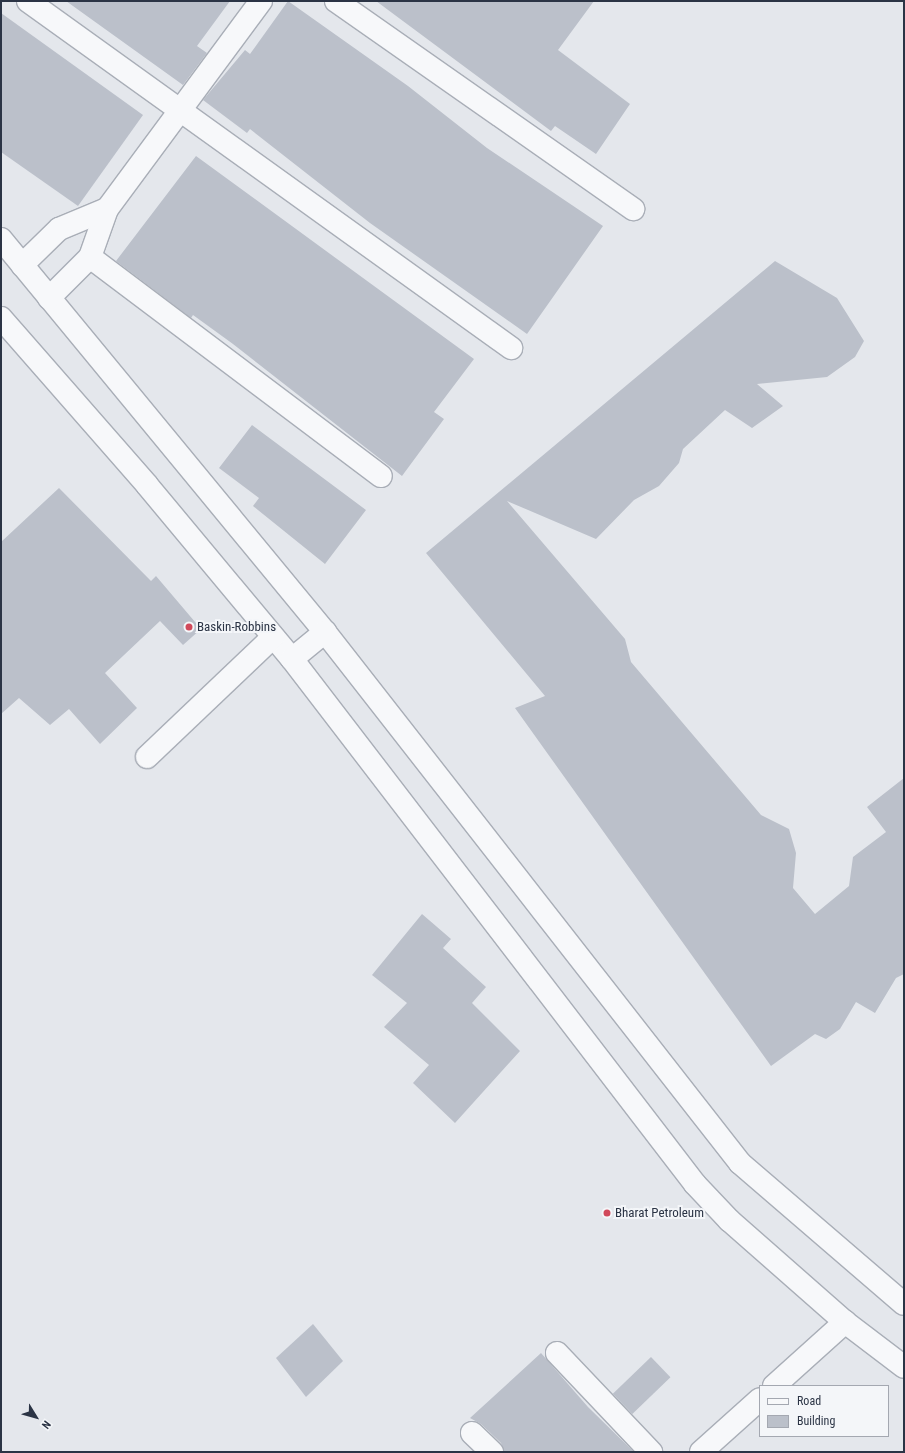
<!DOCTYPE html>
<html>
<head>
<meta charset="utf-8">
<style>
  body { margin:0 }
  #map { position:relative; width:905px; height:1453px; overflow:hidden; background:#e4e7ec; font-family:"Roboto Condensed",sans-serif }
  div>[style] { position:absolute }
  .building>* { inset:0; background:#bbc0ca; transform-origin:0 0 }
  .roads { filter:drop-shadow(1px 0 #a9aeb7) drop-shadow(-1px 0 #a9aeb7) drop-shadow(0 1px #a9aeb7) drop-shadow(0 -1px #a9aeb7) }
  .minor>* { height:22px; margin:-11px; padding:0 11px; transform-origin:11px; border-radius:11px; background:#f7f8fa }
  .dots>* { width:11px; height:11px; translate:-50% -50%; box-sizing:border-box; border:2px solid #f4f6f9; border-radius:50% }
  span { translate:-50% -50%; white-space:nowrap; text-align:center; line-height:1.15; -webkit-text-stroke:4px #f4f6f9; paint-order:stroke }
  .poi-label { font-size:13px; color:#2b3445 }
  .left { translate:0 -50%; text-align:left }
  .frame { position:absolute; inset:0; border:2px solid #2b3445; pointer-events:none }
  .legend { position:absolute; left:759px; top:1385px; width:130px; height:52px; box-sizing:border-box; background:#f4f6f9; border:1px solid #a4a8b1; margin:0; padding:5px 7px; list-style:none; font-size:12px; color:#2b3445 }
  .legend li { display:flex; align-items:center; gap:8px; height:20px }
  .legend b { width:20px; border:1px solid #a4a8b1 }
  .north { position:absolute; left:16px; top:1397px; width:40px; height:40px; -webkit-text-stroke:3px #f4f6f9; paint-order:stroke; rotate:127deg; font-size:11px; font-weight:700; line-height:16px; text-align:center; color:#2b3445 }
  .north::after { content:''; display:block; margin:auto; width:14px; height:18px; background:#2b3445; clip-path:polygon(50% 0,100% 100%,50% 72%,0 100%) }
</style>
</head>
<body>
<div id="map">
  <div class="building">
    <i style="clip-path:polygon(66px 1px,230px 1px,197px 46px,207px 53px,183px 85px)"></i>
    <i style="clip-path:polygon(288px 1px,408px 86px,487px 148px,603px 226px,527px 334px,370px 223px,250px 129px,247px 133px,203px 100px,245px 50px,250px 54px)"></i>
    <i style="clip-path:polygon(376px 1px,594px 1px,558px 50px,630px 104px,596px 154px,555px 126px,551px 131px)"></i>
    <i style="clip-path:polygon(1px 13px,143px 115px,78px 206px,1px 152px)"></i>
    <i style="clip-path:polygon(196px 156px,474px 359px,434px 412px,444px 419px,402px 476px,233px 344px,193px 315px,191px 318px,116px 261px)"></i>
    <i style="clip-path:polygon(775px 261px,837px 298px,864px 341px,855px 357px,827px 377px,757px 384px,783px 406px,752px 428px,725px 410px,683px 449px,679px 463px,659px 486px,634px 500px,596px 539px,507px 501px,625px 639px,631px 662px,761px 815px,789px 829px,796px 853px,793px 888px,815px 914px,849px 886px,853px 857px,886px 832px,867px 807px,904px 778px,904px 974px,896px 978px,875px 1013px,856px 1002px,840px 1029px,826px 1039px,815px 1034px,771px 1066px,515px 708px,545px 696px,426px 553px)"></i>
    <i style="clip-path:polygon(252px 425px,366px 510px,325px 564px,253px 506px,259px 498px,219px 468px)"></i>
    <i style="clip-path:polygon(59px 488px,151px 581px,156px 576px,201px 629px,183px 645px,160px 621px,105px 673px,137px 708px,100px 744px,69px 709px,50px 725px,19px 698px,1px 714px,1px 542px)"></i>
    <i style="clip-path:polygon(422px 914px,451px 939px,443px 948px,486px 987px,472px 1003px,520px 1051px,455px 1123px,413px 1083px,429px 1065px,384px 1027px,407px 1003px,372px 975px)"></i>
    <i style="clip-path:polygon(313px 1324px,343px 1361px,306px 1397px,276px 1358px)"></i>
    <i style="clip-path:polygon(541px 1353px,588px 1407px,634px 1452px,504px 1452px,501px 1443px,481px 1424px,470px 1418px)"></i>
    <i style="left:651px;top:1357px;width:28px;height:53px;rotate:46deg"></i>
  </div>
  <div class="roads">
    <div class="minor">
      <i style="left:28px;top:1px;width:595px;rotate:35.69deg"></i>
      <i style="left:261px;top:1px;width:259px;rotate:126.5deg"></i>
      <i style="left:107px;top:209px;width:51px;rotate:109.5deg"></i>
      <i style="left:90px;top:257px;width:364px;rotate:37deg"></i>
      <i style="left:336px;top:1px;width:363px;rotate:35deg"></i>
      <i style="left:1px;top:239px;width:509px;rotate:50.5deg"></i>
      <i style="left:325px;top:632px;width:674px;rotate:51.99deg"></i>
      <i style="left:740px;top:1163px;width:216px;rotate:40.7deg"></i>
      <i style="left:22px;top:265px;width:52px;rotate:-44.2deg"></i>
      <i style="left:59px;top:229px;width:52px;rotate:-22.6deg"></i>
      <i style="left:49px;top:298px;width:58px;rotate:-45deg"></i>
      <i style="left:1px;top:318px;width:222px;rotate:48.8deg"></i>
      <i style="left:147px;top:485px;width:226px;rotate:50.2deg"></i>
      <i style="left:292px;top:659px;width:662px;rotate:52.49deg"></i>
      <i style="left:695px;top:1184px;width:50px;rotate:46.6deg"></i>
      <i style="left:729px;top:1220px;width:154px;rotate:41.3deg"></i>
      <i style="left:845px;top:1322px;width:74px;rotate:37.3deg"></i>
      <i style="left:292px;top:659px;width:43px;rotate:-39.3deg"></i>
      <i style="left:147px;top:757px;width:174px;rotate:-43.6deg"></i>
      <i style="left:557px;top:1353px;width:137px;rotate:46.5deg"></i>
      <i style="left:774px;top:1386px;width:96px;rotate:-42deg"></i>
      <i style="left:472px;top:1433px;width:28px;rotate:44deg"></i>
      <i style="left:701px;top:1452px;width:79px;rotate:-41.9deg"></i>
    </div>
  </div>
  <div class="dots">
    <i style="left:189px;top:627px;background:#d1495b"></i>
    <i style="left:607px;top:1213px;background:#d1495b"></i>
  </div>
  <div class="poi-label">
    <span class="left" style="left:197px;top:627px">Baskin-Robbins</span>
    <span class="left" style="left:615px;top:1213px">Bharat Petroleum</span>
  </div>
  <div class="frame"></div>
  <ul class="legend">
  <li><b style="height:5px;background:#f7f8fa"></b>Road</li>
  <li><b style="height:11px;background:#bbc0ca"></b>Building</li>
  </ul>
  <div class="north">N</div>
</div>
</body>
</html>
